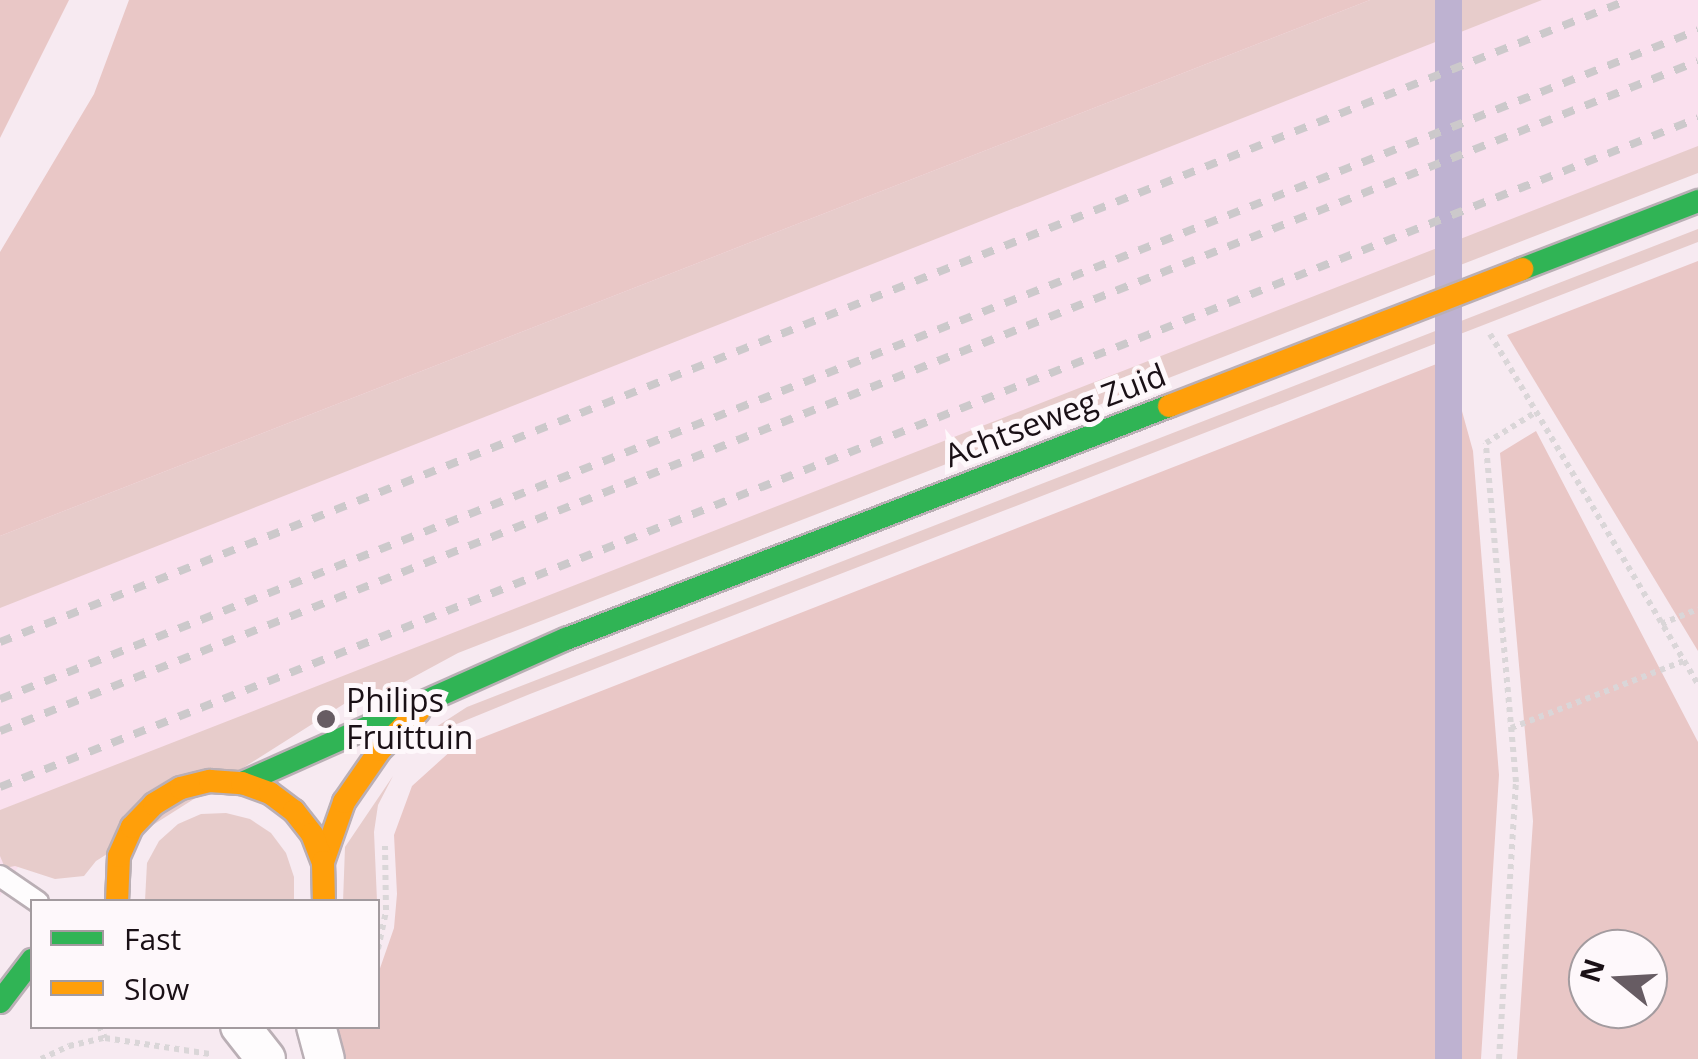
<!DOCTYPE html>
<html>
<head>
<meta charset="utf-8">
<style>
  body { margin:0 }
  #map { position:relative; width:1698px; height:1059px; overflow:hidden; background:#f7eaf1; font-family:"Open Sans",sans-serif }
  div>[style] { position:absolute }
  .built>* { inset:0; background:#fae0ee }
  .green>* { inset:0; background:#e7cccb }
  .forest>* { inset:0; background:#e9c7c6 }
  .water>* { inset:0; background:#beb2d1; transform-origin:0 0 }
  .path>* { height:6px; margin-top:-3px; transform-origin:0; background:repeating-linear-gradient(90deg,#dad6d8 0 5px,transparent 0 10px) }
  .roads { filter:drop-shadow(2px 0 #baafb5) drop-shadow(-2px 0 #baafb5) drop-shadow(0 2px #baafb5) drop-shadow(0 -2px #baafb5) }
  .lane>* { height:20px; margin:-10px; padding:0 10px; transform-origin:10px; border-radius:10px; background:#fefcfd }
  .street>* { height:38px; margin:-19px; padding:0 19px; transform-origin:19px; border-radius:19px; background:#fefcfd }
  .fast>* { height:22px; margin:-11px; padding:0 11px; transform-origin:11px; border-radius:11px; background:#30b455 }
  .slow>* { height:22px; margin:-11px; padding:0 11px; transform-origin:11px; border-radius:11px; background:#ff9f0a }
  .rail>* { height:8px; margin-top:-4px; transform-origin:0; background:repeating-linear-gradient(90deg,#ccc9cb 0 12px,transparent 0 24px) }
  .dots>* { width:28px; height:28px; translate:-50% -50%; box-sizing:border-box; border:5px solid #fef8fb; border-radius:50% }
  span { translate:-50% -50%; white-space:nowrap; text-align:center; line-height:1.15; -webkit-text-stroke:10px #fef8fb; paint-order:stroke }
  .street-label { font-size:32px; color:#1a1016 }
  .poi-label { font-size:32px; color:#1a1016 }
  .left { translate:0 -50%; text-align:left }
  .legend { position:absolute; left:30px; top:899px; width:350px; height:130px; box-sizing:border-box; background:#fef8fb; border:2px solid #a39b9f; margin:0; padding:12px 18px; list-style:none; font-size:30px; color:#1a1016 }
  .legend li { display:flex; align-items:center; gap:20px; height:50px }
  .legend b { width:50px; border:2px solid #a39b9f }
  .north { position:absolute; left:1568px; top:929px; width:100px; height:100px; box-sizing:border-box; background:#fef8fb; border:2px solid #a39b9f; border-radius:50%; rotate:288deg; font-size:28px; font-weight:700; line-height:40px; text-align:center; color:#1a1016 }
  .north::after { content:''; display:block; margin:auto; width:35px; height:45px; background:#675c63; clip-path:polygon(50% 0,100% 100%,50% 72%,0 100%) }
</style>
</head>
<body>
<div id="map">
  <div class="built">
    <i style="clip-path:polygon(1370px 0,1698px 0,1698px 159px,446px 648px,20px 864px,0 896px,0 536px)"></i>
  </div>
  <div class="green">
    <i style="clip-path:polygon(1370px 0,1542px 0,0 608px,0 536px)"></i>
    <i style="clip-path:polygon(1698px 146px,1698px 173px,458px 653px,373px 699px,366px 690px,96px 861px,84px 876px,55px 879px,15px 866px,5px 868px,0 856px,0 810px)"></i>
    <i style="clip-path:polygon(1698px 229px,1698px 242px,530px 694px,447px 728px,423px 744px,419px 738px,467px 707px)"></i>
    <i style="clip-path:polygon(393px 776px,378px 805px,374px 832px,377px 901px,343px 902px,345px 847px)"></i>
    <i style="clip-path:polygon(226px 813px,250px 819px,271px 833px,286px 853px,294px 877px,294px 901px,145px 901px,147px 863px,159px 841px,178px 824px,201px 814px)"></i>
  </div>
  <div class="forest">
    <i style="clip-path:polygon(0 0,69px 0,0 138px)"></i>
    <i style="clip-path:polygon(129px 0,1370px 0,0 536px,0 252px,94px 94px)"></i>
    <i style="clip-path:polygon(1698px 261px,1698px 651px,1507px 335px)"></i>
    <i style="clip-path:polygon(1439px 363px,1457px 393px,1473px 451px,1499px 775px,1481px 1059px,341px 1059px,334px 1038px,337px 1027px,378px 1026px,378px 974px,394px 928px,397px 894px,394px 835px,412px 786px,453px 749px)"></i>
    <i style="clip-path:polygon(evenodd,1536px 431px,1698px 742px,1698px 1059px,1517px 1059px,1533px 821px,1500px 453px,1536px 431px,1588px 949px,1648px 949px,1648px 1009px,1588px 1009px,1588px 949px)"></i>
  </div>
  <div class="water">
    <i style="left:1435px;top:0;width:27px;height:1542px"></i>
  </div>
  <div class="path">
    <i style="left:1490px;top:334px;width:408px;rotate:59.3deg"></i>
    <i style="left:1661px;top:624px;width:40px;rotate:-22deg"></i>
    <i style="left:1511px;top:728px;width:186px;rotate:-21.2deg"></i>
    <i style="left:378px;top:949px;width:40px;rotate:-78deg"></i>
    <i style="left:386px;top:910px;width:64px;rotate:-90.9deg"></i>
    <i style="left:99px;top:1026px;width:13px;rotate:63deg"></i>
    <i style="left:41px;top:1059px;width:31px;rotate:-25deg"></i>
    <i style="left:69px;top:1046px;width:37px;rotate:-13deg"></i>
    <i style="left:105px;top:1038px;width:106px;rotate:8.7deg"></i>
    <i style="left:1499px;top:1059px;width:278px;rotate:-86.5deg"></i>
    <i style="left:1516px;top:782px;width:340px;rotate:-95.1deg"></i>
    <i style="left:1486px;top:443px;width:59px;rotate:-31.8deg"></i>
  </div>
  <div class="roads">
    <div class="lane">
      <i style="left:0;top:876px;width:46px;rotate:34.4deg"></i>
    </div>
    <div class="street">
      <i style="left:240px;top:1026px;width:42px;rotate:51.8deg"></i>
      <i style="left:316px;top:1026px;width:34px;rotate:75deg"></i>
    </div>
    <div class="fast">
      <i style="left:1522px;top:269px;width:189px;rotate:-21.1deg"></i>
      <i style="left:242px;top:783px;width:355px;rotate:-24deg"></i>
      <i style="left:566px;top:639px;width:646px;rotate:-21.13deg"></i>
      <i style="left:0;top:1002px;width:53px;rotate:-52.7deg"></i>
    </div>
    <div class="slow">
      <i style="left:1169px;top:406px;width:379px;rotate:-21.2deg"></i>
      <i style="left:323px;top:862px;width:64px;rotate:-70.7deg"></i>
      <i style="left:344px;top:802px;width:63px;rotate:-55.3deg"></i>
      <i style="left:380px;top:750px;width:55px;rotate:-45deg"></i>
      <i style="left:117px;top:902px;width:46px;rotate:-87.5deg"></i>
      <i style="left:119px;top:856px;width:32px;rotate:-66deg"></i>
      <i style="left:132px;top:827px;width:32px;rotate:-46deg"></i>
      <i style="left:154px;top:804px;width:31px;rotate:-31deg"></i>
      <i style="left:181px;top:788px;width:30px;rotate:-14deg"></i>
      <i style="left:210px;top:781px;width:32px;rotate:4deg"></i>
      <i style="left:242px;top:783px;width:30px;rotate:20deg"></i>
      <i style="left:270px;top:793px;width:30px;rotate:37deg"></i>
      <i style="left:294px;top:811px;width:29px;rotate:52deg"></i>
      <i style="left:312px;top:834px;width:30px;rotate:69deg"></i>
      <i style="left:323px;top:862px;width:40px;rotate:88.6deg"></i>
    </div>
  </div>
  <div class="rail">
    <i style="left:0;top:642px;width:1750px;rotate:-21.52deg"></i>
    <i style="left:0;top:699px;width:1825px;rotate:-21.5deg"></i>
    <i style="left:0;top:731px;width:1825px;rotate:-21.53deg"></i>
    <i style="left:0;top:787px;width:1825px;rotate:-21.5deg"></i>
  </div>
  <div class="dots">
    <i style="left:326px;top:719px;background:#675c63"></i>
  </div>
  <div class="street-label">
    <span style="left:1055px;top:415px;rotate:-21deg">Achtseweg Zuid</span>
  </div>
  <div class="poi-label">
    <span class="left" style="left:346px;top:719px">Philips<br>Fruittuin</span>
  </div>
  <ul class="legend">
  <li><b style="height:12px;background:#30b455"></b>Fast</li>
  <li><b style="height:12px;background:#ff9f0a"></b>Slow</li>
  </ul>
  <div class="north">N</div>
</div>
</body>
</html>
